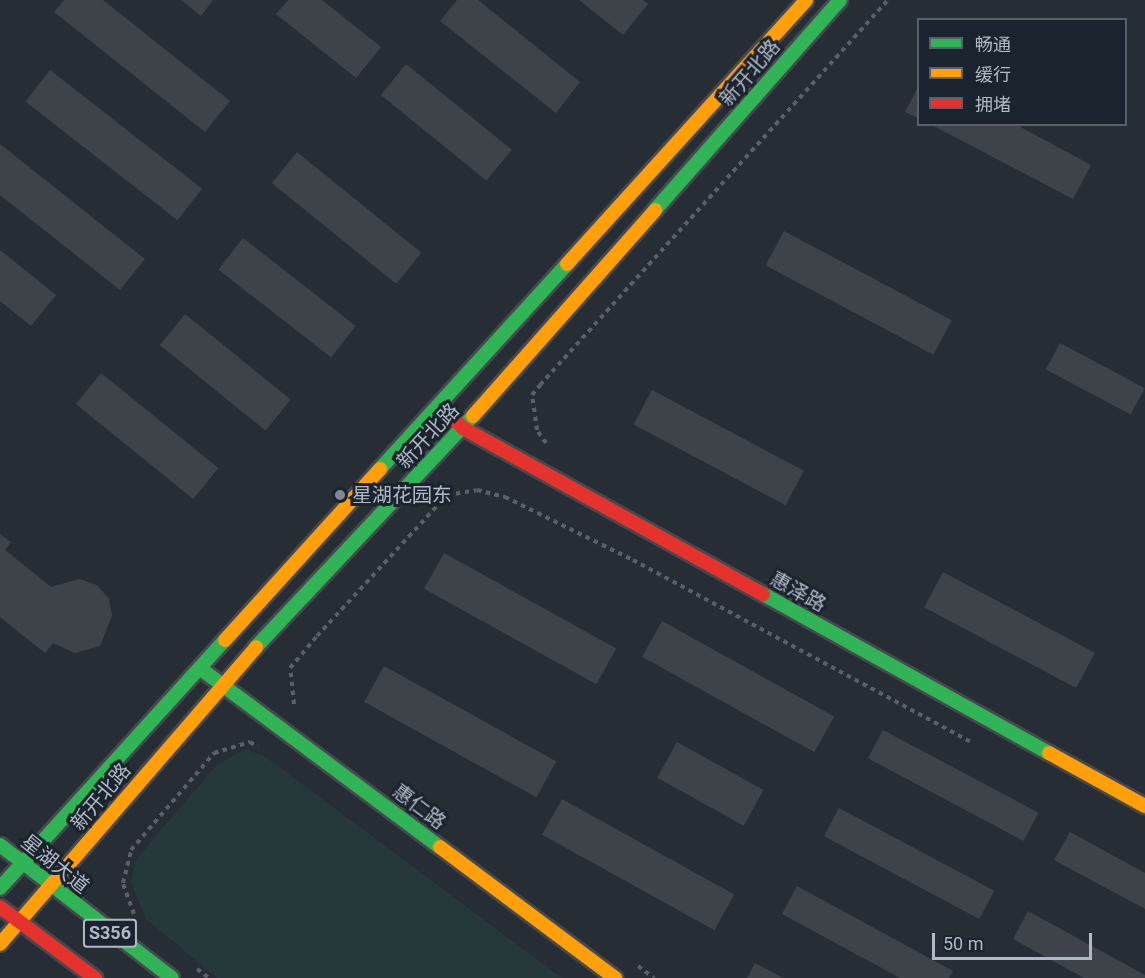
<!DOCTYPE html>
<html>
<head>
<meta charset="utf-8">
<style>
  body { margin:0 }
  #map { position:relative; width:1145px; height:978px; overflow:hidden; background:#272d34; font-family:Roboto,"Noto Sans SC",sans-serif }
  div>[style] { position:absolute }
  .green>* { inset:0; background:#25383a }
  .building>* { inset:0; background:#3e4349; transform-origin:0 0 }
  .path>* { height:4px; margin-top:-2px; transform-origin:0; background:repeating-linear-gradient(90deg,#5b6066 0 4.5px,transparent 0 9px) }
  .roads { filter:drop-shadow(2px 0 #45494f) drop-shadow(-2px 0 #45494f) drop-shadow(0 2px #45494f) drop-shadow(0 -2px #45494f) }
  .fast>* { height:14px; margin:-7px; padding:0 7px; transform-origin:7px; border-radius:7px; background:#30b455 }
  .slow>* { height:14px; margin:-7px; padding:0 7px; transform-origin:7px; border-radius:7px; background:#ff9f0a }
  .jam>* { height:14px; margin:-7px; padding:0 7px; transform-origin:7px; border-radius:7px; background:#e5322d }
  .dots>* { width:16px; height:16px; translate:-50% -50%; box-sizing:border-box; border:3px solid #1b242e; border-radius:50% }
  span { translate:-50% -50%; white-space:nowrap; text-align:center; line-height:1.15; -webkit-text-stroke:6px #1b242e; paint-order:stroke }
  .shield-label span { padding:2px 4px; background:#1b242e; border:2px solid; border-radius:4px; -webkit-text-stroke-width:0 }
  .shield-label { font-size:18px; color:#b1b9c6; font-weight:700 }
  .street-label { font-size:20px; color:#b1b9c6 }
  .poi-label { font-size:20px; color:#b1b9c6 }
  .left { translate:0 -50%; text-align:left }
  .legend { position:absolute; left:917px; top:18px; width:210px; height:108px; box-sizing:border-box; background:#1b242e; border:2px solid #57606b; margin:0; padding:8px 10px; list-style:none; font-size:18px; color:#b1b9c6 }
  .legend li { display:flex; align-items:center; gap:12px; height:30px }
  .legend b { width:30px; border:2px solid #57606b }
  .scale { position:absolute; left:932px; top:933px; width:160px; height:27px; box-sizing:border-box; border:3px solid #b1b9c6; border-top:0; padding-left:8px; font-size:18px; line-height:21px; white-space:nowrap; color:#b1b9c6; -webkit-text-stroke:4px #1b242e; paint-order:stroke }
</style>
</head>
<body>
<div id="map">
  <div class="green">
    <i style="clip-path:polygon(245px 749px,266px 757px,562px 978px,217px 978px,146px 919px,131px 883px,135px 862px,152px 840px,217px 765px)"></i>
  </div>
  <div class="building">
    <i style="clip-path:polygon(64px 0,103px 0,230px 101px,205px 132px,54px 12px)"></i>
    <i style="clip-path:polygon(181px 0,213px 0,201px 16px)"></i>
    <i style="clip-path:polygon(288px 0,322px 0,381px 47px,356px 78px,276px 14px)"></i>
    <i style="clip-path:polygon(457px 0,478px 0,580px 82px,556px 113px,440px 21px)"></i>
    <i style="clip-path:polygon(579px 0,643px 0,648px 4px,623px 35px)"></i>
    <i style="left:406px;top:64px;width:136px;height:40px;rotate:39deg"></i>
    <i style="left:50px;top:70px;width:193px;height:40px;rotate:38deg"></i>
    <i style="clip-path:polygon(918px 87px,918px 118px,905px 112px)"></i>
    <i style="clip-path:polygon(930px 124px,1015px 124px,1091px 165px,1073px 199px)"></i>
    <i style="clip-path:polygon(0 144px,145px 259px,120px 290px,0 195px)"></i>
    <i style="left:297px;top:152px;width:160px;height:40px;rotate:39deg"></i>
    <i style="left:784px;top:231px;width:190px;height:39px;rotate:28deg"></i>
    <i style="left:243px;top:238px;width:143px;height:40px;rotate:38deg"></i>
    <i style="clip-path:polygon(0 250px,56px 295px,31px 326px,0 301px)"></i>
    <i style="left:185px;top:314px;width:136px;height:40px;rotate:39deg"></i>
    <i style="left:1060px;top:343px;width:96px;height:30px;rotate:28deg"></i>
    <i style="left:101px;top:373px;width:151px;height:40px;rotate:39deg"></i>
    <i style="left:652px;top:390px;width:172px;height:39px;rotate:28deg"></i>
    <i style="clip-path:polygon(0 534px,11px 542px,5px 550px,51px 587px,79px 579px,97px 585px,109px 599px,112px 616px,100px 646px,75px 653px,53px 643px,45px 653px,0 617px)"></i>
    <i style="left:444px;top:553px;width:197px;height:41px;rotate:29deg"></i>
    <i style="left:943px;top:572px;width:172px;height:40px;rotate:28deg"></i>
    <i style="left:662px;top:621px;width:197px;height:41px;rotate:29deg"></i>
    <i style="left:384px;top:666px;width:197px;height:41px;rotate:29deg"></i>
    <i style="left:883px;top:730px;width:176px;height:32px;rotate:28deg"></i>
    <i style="left:677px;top:742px;width:99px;height:41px;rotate:29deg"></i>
    <i style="left:562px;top:799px;width:197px;height:41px;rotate:29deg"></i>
    <i style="left:839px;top:808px;width:176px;height:32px;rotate:28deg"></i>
    <i style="clip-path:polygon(1070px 832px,1145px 873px,1145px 909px,1054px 860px)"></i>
    <i style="clip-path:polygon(797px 886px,953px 971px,949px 978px,900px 978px,782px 914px)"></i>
    <i style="clip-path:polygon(1028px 911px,1145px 975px,1145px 978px,1084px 978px,1013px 939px)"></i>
    <i style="clip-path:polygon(755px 963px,783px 978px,747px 978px)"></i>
  </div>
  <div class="path">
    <i style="left:546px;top:443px;width:16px;rotate:-125deg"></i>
    <i style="left:537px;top:430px;width:35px;rotate:-98deg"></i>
    <i style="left:532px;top:395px;width:13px;rotate:-51deg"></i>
    <i style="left:540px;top:385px;width:519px;rotate:-47.89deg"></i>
    <i style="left:294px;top:704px;width:36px;rotate:-96deg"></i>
    <i style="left:290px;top:668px;width:42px;rotate:-49.8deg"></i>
    <i style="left:317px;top:636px;width:192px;rotate:-47.3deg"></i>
    <i style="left:447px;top:495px;width:30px;rotate:-9deg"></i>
    <i style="left:477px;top:490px;width:29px;rotate:14deg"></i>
    <i style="left:505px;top:497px;width:143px;rotate:26.2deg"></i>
    <i style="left:633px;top:560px;width:384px;rotate:28.3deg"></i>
    <i style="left:134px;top:914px;width:33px;rotate:-110deg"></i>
    <i style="left:123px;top:883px;width:34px;rotate:-76deg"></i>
    <i style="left:131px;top:850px;width:128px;rotate:-49.4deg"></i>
    <i style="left:214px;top:753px;width:38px;rotate:-17deg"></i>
    <i style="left:250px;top:742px;width:9px;rotate:32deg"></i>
    <i style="left:638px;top:966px;width:20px;rotate:37deg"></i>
    <i style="left:197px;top:969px;width:15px;rotate:37deg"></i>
  </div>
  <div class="roads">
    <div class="fast">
      <i style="left:655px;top:210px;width:280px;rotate:-48.6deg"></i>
      <i style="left:380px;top:469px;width:277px;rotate:-47.6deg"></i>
      <i style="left:763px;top:594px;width:327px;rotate:29.1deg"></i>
      <i style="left:256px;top:647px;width:317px;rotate:-46.8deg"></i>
      <i style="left:205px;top:672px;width:293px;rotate:36.7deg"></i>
      <i style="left:0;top:845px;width:217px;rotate:37.7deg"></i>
      <i style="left:0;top:888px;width:335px;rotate:-47.8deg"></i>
    </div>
    <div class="slow">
      <i style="left:567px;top:264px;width:356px;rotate:-47.8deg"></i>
      <i style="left:473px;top:416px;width:275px;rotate:-48.5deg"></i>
      <i style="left:225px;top:640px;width:231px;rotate:-47.8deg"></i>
      <i style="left:1049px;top:753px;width:110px;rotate:28.9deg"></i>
      <i style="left:440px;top:847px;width:219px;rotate:36.8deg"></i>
      <i style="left:0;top:944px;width:392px;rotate:-49.2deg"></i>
    </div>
    <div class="jam">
      <i style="left:449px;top:414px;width:20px;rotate:45deg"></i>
      <i style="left:463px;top:428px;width:343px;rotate:29deg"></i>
      <i style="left:0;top:907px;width:119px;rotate:36.8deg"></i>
    </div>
  </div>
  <div class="dots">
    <i style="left:340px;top:495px;background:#818893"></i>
  </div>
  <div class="shield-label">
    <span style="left:110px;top:933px">S356</span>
  </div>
  <div class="street-label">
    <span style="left:750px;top:73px;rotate:-49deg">新开北路</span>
    <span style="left:428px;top:436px;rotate:-47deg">新开北路</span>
    <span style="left:798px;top:592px;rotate:29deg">惠泽路</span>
    <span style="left:101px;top:797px;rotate:-50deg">新开北路</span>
    <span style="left:419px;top:807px;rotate:37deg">惠仁路</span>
    <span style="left:55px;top:864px;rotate:39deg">星湖大道</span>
  </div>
  <div class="poi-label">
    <span class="left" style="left:352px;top:495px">星湖花园东</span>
  </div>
  <ul class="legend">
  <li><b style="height:8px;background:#30b455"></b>畅通</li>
  <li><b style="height:8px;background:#ff9f0a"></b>缓行</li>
  <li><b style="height:8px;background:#e5322d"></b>拥堵</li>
  </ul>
  <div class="scale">50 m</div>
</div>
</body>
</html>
